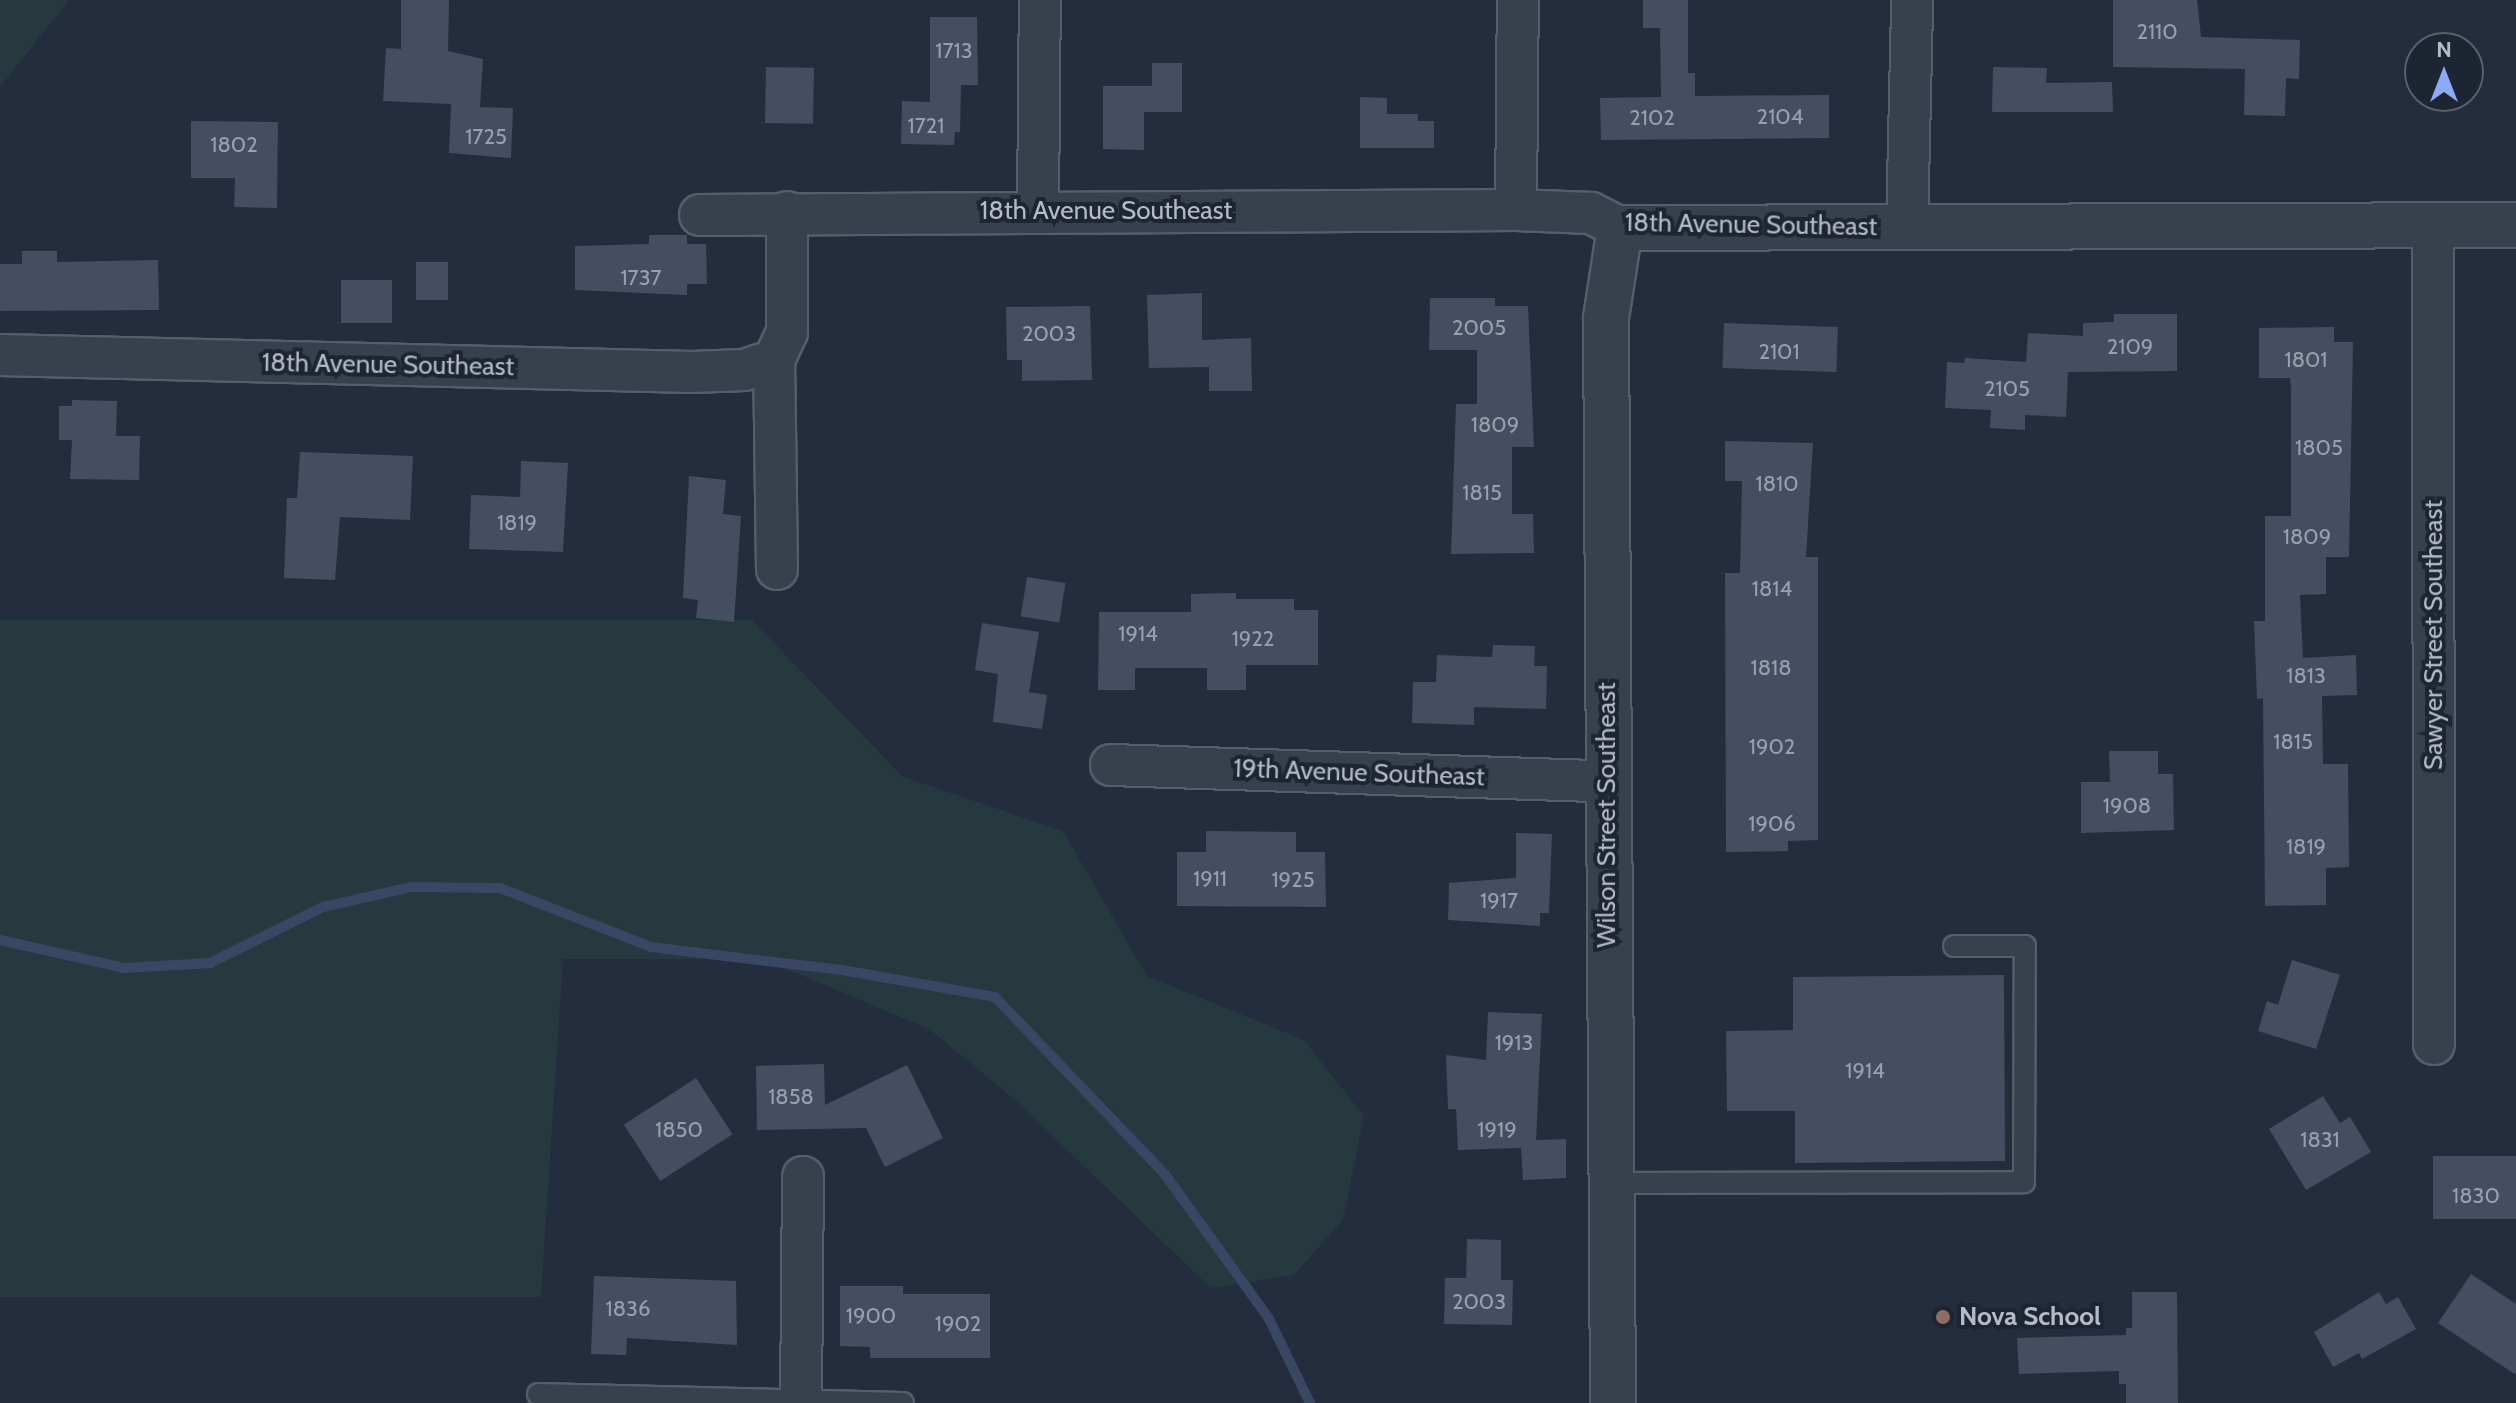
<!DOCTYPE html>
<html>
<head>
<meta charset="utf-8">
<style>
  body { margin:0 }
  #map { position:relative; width:2516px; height:1403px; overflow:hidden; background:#242d3d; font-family:Cabin,sans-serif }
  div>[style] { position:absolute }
  .green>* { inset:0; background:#26393e }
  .stream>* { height:10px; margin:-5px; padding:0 5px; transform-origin:5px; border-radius:5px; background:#394764 }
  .building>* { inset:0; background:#454e61; transform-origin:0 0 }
  .roads { filter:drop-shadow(2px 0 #565d6b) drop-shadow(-2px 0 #565d6b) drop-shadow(0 2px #565d6b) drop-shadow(0 -2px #565d6b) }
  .service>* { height:20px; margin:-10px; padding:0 10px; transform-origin:10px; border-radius:10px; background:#383f4d }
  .minor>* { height:40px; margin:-20px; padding:0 20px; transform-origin:20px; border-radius:20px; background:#383f4d }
  .tertiary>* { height:44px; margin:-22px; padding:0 22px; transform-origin:22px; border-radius:22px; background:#383f4d }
  .dots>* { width:22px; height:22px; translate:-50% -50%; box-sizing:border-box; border:4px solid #1d2432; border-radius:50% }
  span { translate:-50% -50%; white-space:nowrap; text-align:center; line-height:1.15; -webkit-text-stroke:8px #1d2432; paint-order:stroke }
  .number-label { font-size:22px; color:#989fae }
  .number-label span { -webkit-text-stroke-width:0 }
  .street-label { font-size:26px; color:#b4bac8 }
  .poi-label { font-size:26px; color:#b4bac8; font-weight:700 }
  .left { translate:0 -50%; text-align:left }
  .north { position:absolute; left:2404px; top:32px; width:80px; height:80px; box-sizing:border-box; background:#1d2432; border:2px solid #59606e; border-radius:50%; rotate:0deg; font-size:22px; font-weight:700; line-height:32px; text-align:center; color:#b4bac8 }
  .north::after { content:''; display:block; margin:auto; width:28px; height:36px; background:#8cabf6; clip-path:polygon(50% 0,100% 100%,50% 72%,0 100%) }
</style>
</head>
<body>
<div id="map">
  <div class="green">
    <i style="clip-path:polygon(0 0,69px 0,0 87px)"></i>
    <i style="clip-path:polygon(0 620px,752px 620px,903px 777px,1063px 831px,1147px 976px,1304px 1040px,1364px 1116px,1343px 1220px,1294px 1275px,1211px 1288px,1014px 1099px,929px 1029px,763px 959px,563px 959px,541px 1297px,0 1297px)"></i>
  </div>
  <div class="stream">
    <i style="left:0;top:940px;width:127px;rotate:12.7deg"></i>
    <i style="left:124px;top:968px;width:86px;rotate:-3.3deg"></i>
    <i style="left:210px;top:963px;width:126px;rotate:-26.4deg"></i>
    <i style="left:323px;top:907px;width:90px;rotate:-12.8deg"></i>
    <i style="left:411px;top:887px;width:89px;rotate:0.6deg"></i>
    <i style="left:500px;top:888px;width:162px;rotate:21.3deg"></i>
    <i style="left:651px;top:947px;width:192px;rotate:6.9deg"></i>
    <i style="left:842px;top:970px;width:155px;rotate:10deg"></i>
    <i style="left:995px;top:997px;width:244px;rotate:46.2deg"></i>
    <i style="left:1164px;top:1173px;width:178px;rotate:54.2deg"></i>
    <i style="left:1268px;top:1317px;width:96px;rotate:64deg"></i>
  </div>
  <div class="building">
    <i style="clip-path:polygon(401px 0,449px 0,448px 51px,483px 59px,480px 107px,513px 108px,511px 158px,449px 153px,451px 104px,383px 101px,386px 48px,401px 49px)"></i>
    <i style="clip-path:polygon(1643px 0,1688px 0,1688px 73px,1695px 73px,1695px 96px,1829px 95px,1829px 138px,1601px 140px,1600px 98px,1661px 97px,1660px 28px,1643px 28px)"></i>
    <i style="clip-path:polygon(2113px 0,2197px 0,2201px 37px,2300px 40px,2299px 79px,2286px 78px,2285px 116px,2244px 115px,2245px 69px,2113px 67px)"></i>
    <i style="clip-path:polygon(930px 17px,977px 17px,978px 85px,961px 85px,960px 132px,955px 132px,954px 145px,901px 144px,902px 101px,930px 102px)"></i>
    <i style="clip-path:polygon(1152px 63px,1182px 63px,1182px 112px,1144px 112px,1144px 150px,1103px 149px,1103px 86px,1152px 86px)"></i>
    <i style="left:766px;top:67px;width:48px;height:56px;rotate:1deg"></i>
    <i style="clip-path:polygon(1993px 67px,2047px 68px,2046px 83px,2112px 82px,2113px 112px,1992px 112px)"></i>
    <i style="clip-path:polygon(1360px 97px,1387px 98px,1387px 114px,1418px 114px,1418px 121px,1434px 121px,1434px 148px,1360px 148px)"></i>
    <i style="clip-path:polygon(191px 121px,278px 122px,277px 208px,234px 207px,235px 178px,191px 178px)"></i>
    <i style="clip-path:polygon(649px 235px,687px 235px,687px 244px,706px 244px,707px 284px,687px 284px,687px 295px,575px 290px,575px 246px,649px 244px)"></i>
    <i style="clip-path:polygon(22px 251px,57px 251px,57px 262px,158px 260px,159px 310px,0 311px,0 264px,22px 264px)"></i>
    <i style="left:416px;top:262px;width:32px;height:38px"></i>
    <i style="left:341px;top:280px;width:51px;height:43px"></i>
    <i style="clip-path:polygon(1202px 293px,1202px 340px,1251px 338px,1252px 391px,1209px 391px,1209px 367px,1149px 368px,1147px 295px)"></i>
    <i style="clip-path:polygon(1430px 298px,1495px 298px,1495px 306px,1528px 306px,1534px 447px,1512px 447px,1512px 514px,1533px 514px,1534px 553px,1451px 554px,1456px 404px,1477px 404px,1477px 350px,1429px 350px)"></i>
    <i style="clip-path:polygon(1090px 306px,1092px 380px,1022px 381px,1022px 360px,1007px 360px,1006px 307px)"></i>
    <i style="clip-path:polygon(2114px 314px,2177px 314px,2177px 371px,2068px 372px,2066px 417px,2025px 415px,2025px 430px,1990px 428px,1991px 410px,1945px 408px,1947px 362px,1964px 363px,1965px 358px,2026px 362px,2028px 333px,2083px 336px,2083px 323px,2114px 322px)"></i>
    <i style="left:1724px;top:323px;width:114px;height:45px;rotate:2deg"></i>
    <i style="clip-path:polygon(2334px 327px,2334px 342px,2353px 342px,2349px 557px,2326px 557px,2326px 594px,2300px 595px,2303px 658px,2356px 655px,2357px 695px,2322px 696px,2323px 764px,2348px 764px,2349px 867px,2326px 868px,2326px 905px,2265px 906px,2263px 698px,2257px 699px,2254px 621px,2265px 621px,2265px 516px,2291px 516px,2291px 390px,2290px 378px,2259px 378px,2259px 328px)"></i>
    <i style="clip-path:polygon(72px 400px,117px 401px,116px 436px,140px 436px,139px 480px,70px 479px,72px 440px,59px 440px,59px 406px,72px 406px)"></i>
    <i style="clip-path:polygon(1725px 441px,1813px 443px,1806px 557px,1818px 557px,1818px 840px,1788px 841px,1788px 851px,1726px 852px,1725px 573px,1740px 573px,1742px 481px,1725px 481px)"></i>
    <i style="clip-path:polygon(300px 452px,413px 456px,410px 520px,340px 517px,335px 580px,284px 578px,287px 498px,297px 498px)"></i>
    <i style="clip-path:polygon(521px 461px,568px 463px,563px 552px,469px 549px,471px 495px,520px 497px)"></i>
    <i style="clip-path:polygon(689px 476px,726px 480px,723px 514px,741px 516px,734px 622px,696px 618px,698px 600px,683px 598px)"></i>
    <i style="left:1027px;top:577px;width:39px;height:40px;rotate:9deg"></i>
    <i style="clip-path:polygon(1236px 593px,1236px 599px,1294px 599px,1294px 610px,1318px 610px,1318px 665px,1246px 665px,1246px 690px,1207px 690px,1207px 668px,1135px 668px,1135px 690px,1098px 690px,1099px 612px,1191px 612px,1191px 594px)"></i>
    <i style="clip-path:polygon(982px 623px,1039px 632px,1029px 692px,1047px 695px,1042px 729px,993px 722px,998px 674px,975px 670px)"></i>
    <i style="clip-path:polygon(1493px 645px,1535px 646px,1534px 666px,1547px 666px,1546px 709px,1474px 707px,1474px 725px,1412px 723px,1413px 682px,1436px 682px,1437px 655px,1492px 657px)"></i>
    <i style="clip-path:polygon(2109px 751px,2158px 751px,2158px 774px,2173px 774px,2174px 830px,2081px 833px,2081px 782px,2110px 782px)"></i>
    <i style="clip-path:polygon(1206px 831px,1296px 832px,1296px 852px,1325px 852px,1326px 907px,1177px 906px,1177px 852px,1206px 852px)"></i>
    <i style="clip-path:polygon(1516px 833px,1552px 834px,1549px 913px,1540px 913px,1540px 926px,1448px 920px,1449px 883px,1516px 878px)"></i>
    <i style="clip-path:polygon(2292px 960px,2340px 975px,2316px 1049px,2258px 1031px,2267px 1001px,2278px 1005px)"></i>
    <i style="clip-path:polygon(2004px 975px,2005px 1161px,1795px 1163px,1795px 1111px,1727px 1111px,1726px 1031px,1793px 1030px,1793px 977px)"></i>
    <i style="clip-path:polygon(1488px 1012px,1542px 1014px,1536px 1140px,1566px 1139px,1566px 1178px,1523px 1180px,1521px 1148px,1458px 1150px,1456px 1109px,1448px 1109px,1446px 1055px,1486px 1060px)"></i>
    <i style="clip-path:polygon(824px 1064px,825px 1105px,907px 1065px,943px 1138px,885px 1167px,866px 1128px,757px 1130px,756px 1066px)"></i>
    <i style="left:696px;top:1078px;width:67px;height:86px;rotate:57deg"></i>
    <i style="clip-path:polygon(2323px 1096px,2340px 1123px,2350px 1117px,2371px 1152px,2306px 1190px,2269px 1129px)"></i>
    <i style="left:2516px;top:1156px;width:63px;height:83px;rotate:90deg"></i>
    <i style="clip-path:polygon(1467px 1239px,1501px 1240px,1501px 1280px,1513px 1280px,1512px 1325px,1444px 1324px,1445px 1278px,1466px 1278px)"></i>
    <i style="clip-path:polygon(2471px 1274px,2516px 1304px,2516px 1375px,2438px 1323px)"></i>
    <i style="clip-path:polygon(594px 1276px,736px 1281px,737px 1345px,627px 1338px,626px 1355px,591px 1354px)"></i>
    <i style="clip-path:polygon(840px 1286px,903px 1286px,903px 1294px,990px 1294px,990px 1358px,870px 1358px,870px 1347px,840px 1346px)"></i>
    <i style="clip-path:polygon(2132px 1292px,2177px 1292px,2178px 1403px,2126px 1403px,2126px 1384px,2119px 1384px,2119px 1371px,2019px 1374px,2017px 1338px,2126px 1335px,2126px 1328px,2132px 1328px)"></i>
    <i style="clip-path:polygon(2379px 1292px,2386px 1304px,2398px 1297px,2416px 1329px,2362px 1359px,2359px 1353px,2333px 1367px,2314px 1332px)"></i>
  </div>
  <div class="roads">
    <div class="service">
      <i style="left:1610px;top:1183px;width:414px;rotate:-0.1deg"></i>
      <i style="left:2024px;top:1182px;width:236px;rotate:-89.8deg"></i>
      <i style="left:2025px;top:946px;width:71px;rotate:180deg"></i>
      <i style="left:538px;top:1394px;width:365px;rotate:1.4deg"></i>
    </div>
    <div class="minor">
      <i style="left:1516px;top:210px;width:210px;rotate:-89.5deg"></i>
      <i style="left:1038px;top:211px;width:211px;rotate:-89.5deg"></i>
      <i style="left:700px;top:215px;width:816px;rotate:-0.35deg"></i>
      <i style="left:1516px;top:210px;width:75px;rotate:2.3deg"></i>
      <i style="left:1591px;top:213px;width:33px;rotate:27deg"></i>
      <i style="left:2433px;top:226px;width:818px;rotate:89.93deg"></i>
      <i style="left:1907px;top:228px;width:228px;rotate:-88.7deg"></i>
      <i style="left:0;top:355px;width:692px;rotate:1.41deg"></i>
      <i style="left:692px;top:372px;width:52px;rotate:-2.2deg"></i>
      <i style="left:744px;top:370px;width:32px;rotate:-18deg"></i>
      <i style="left:777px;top:569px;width:209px;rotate:-90.8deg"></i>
      <i style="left:774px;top:360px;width:31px;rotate:-65deg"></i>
      <i style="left:787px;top:332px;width:120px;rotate:-90deg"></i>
      <i style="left:1111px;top:765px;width:495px;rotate:1.9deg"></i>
      <i style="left:801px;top:1403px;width:226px;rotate:-89.5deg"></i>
    </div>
    <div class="tertiary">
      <i style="left:1613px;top:1403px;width:1085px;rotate:-90.37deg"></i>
      <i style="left:1606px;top:318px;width:91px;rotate:-81.2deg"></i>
      <i style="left:1620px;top:228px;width:896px;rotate:-0.19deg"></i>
    </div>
  </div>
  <div class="dots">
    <i style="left:1943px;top:1317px;background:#8d6e63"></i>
  </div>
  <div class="number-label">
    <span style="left:2157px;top:32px">2110</span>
    <span style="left:954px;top:51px">1713</span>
    <span style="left:1780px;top:117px">2104</span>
    <span style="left:1652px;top:118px">2102</span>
    <span style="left:926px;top:126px">1721</span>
    <span style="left:486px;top:137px">1725</span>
    <span style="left:234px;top:145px">1802</span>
    <span style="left:641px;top:278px">1737</span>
    <span style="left:1479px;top:328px">2005</span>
    <span style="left:1049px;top:334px">2003</span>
    <span style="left:2130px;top:347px">2109</span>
    <span style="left:1779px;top:352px">2101</span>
    <span style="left:2306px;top:360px">1801</span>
    <span style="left:2007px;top:389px">2105</span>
    <span style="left:1495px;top:425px">1809</span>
    <span style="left:2319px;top:448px">1805</span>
    <span style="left:1777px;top:484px">1810</span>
    <span style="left:1482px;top:493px">1815</span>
    <span style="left:517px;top:523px">1819</span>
    <span style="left:2307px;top:537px">1809</span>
    <span style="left:1772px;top:589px">1814</span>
    <span style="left:1138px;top:634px">1914</span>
    <span style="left:1253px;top:639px">1922</span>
    <span style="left:1771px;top:668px">1818</span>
    <span style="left:2306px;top:676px">1813</span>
    <span style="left:2293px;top:742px">1815</span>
    <span style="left:1772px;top:747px">1902</span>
    <span style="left:2127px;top:806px">1908</span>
    <span style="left:1772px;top:824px">1906</span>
    <span style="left:2306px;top:847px">1819</span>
    <span style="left:1210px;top:879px">1911</span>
    <span style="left:1293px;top:880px">1925</span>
    <span style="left:1499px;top:901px">1917</span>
    <span style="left:1514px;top:1043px">1913</span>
    <span style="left:1865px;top:1071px">1914</span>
    <span style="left:791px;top:1097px">1858</span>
    <span style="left:679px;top:1130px">1850</span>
    <span style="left:1497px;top:1130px">1919</span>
    <span style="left:2320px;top:1140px">1831</span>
    <span style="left:2476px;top:1196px">1830</span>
    <span style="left:1479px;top:1302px">2003</span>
    <span style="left:628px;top:1309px">1836</span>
    <span style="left:871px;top:1316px">1900</span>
    <span style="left:958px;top:1324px">1902</span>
  </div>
  <div class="street-label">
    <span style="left:1106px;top:211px">18th Avenue Southeast</span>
    <span style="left:1751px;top:225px;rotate:1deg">18th Avenue Southeast</span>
    <span style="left:388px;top:365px;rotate:1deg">18th Avenue Southeast</span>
    <span style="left:2434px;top:635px;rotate:-90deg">Sawyer Street Southeast</span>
    <span style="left:1359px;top:773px;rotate:2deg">19th Avenue Southeast</span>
    <span style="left:1607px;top:815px;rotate:-90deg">Wilson Street Southeast</span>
  </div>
  <div class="poi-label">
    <span class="left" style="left:1959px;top:1317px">Nova School</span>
  </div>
  <div class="north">N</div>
</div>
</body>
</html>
